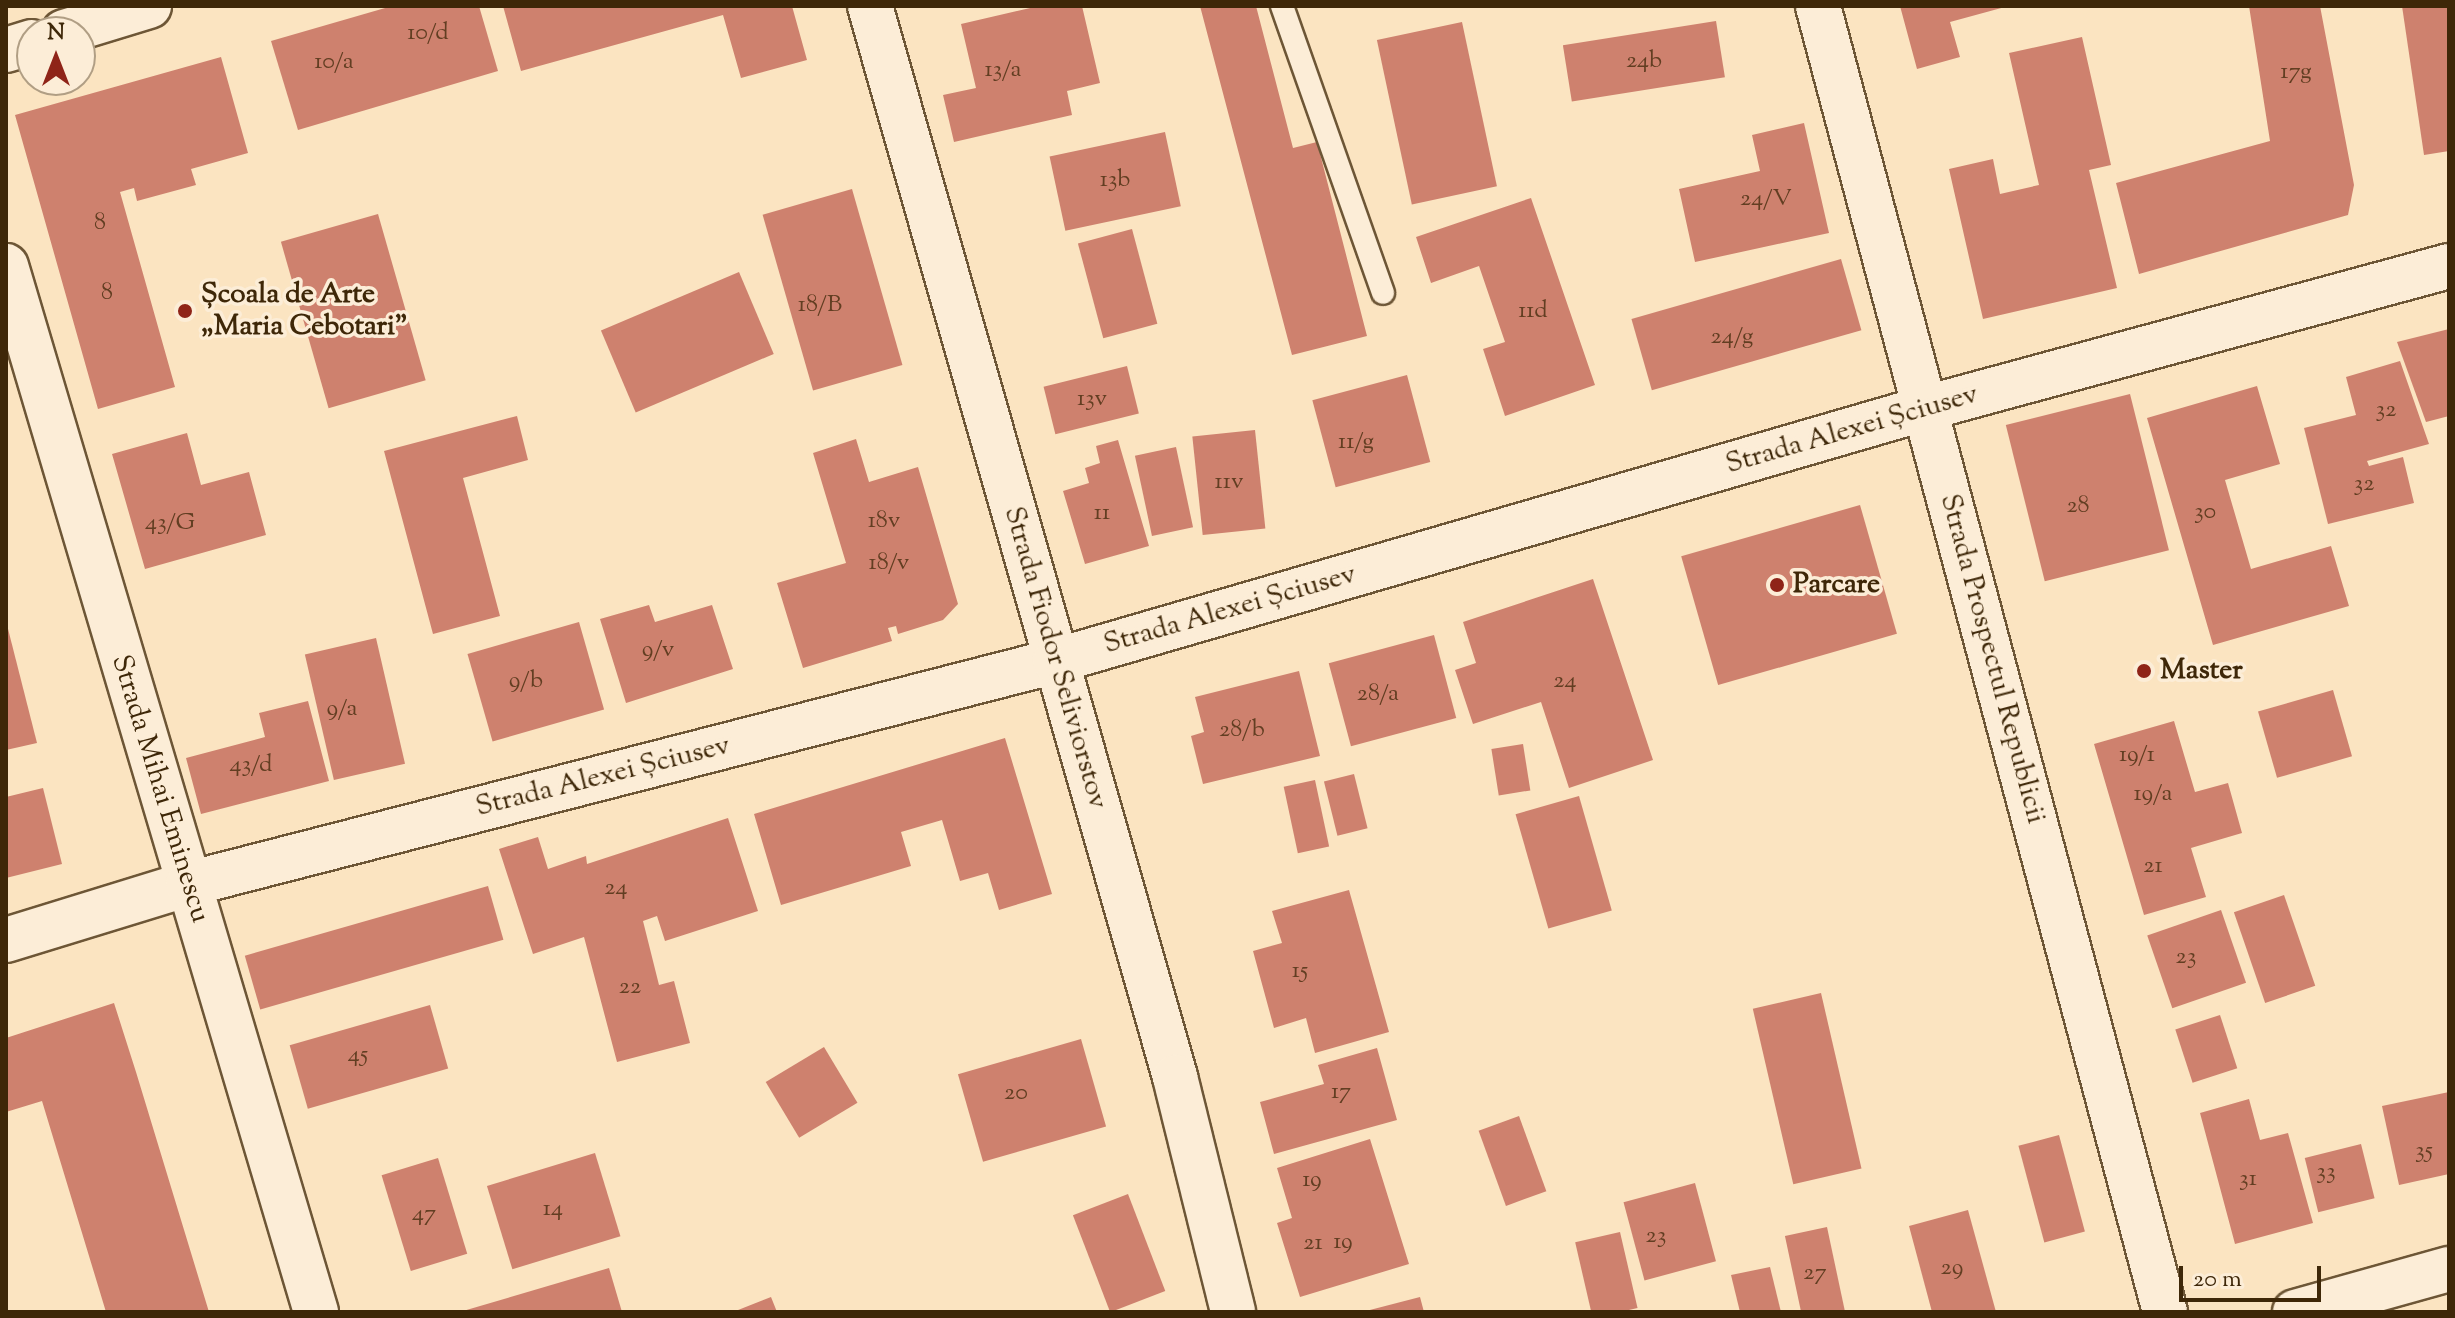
<!DOCTYPE html>
<html>
<head>
<meta charset="utf-8">
<style>
  body { margin:0 }
  #map { position:relative; width:2455px; height:1318px; overflow:hidden; background:#fbe4c1; font-family:"Sorts Mill Goudy",serif }
  div>[style] { position:absolute }
  .building>* { inset:0; background:#ce816e; transform-origin:0 0 }
  .roads { filter:drop-shadow(2px 0 #6d5636) drop-shadow(-2px 0 #6d5636) drop-shadow(0 2px #6d5636) drop-shadow(0 -2px #6d5636) }
  .lane>* { height:22px; margin:-11px; padding:0 11px; transform-origin:11px; border-radius:11px; background:#fcedd7 }
  .street>* { height:44px; margin:-22px; padding:0 22px; transform-origin:22px; border-radius:22px; background:#fcedd7 }
  .secondary>* { height:44px; margin:-22px; padding:0 22px; transform-origin:22px; border-radius:22px; background:#fcedd7 }
  .dots>* { width:22px; height:22px; translate:-50% -50%; box-sizing:border-box; border:4px solid #fcedd7; border-radius:50% }
  span { translate:-50% -50%; white-space:nowrap; text-align:center; line-height:1.15; -webkit-text-stroke:7px #fcedd7; paint-order:stroke }
  .number-label { font-size:24px; color:#623e22 }
  .number-label span { -webkit-text-stroke-width:0 }
  .poi-label { font-size:28px; color:#3e2708; font-weight:700 }
  .left { translate:0 -50%; text-align:left }
  .street-label { font-size:28px; color:#3e2708 }
  .frame { position:absolute; inset:0; border:8px solid #3e2708; pointer-events:none }
  .north { position:absolute; left:16px; top:16px; width:80px; height:80px; box-sizing:border-box; background:#fcedd7; border:2px solid #b09e84; border-radius:50%; rotate:0deg; font-size:22px; font-weight:700; line-height:32px; text-align:center; color:#3e2708 }
  .north::after { content:''; display:block; margin:auto; width:28px; height:36px; background:#8f2418; clip-path:polygon(50% 0,100% 100%,50% 72%,0 100%) }
  .scale { position:absolute; left:2179px; top:1266px; width:142px; height:36px; box-sizing:border-box; border:4px solid #3e2708; border-top:0; padding-left:10px; font-size:24px; line-height:28px; white-space:nowrap; color:#3e2708; -webkit-text-stroke:6px #fcedd7; paint-order:stroke }
</style>
</head>
<body>
<div id="map">
  <div class="building">
    <i style="clip-path:polygon(392px 6px,479px 6px,498px 71px,298px 130px,271px 41px)"></i>
    <i style="clip-path:polygon(503px 6px,792px 6px,807px 60px,741px 78px,723px 15px,521px 71px)"></i>
    <i style="clip-path:polygon(1039px 6px,1082px 6px,1100px 83px,1067px 91px,1072px 115px,954px 142px,943px 95px,976px 88px,961px 24px)"></i>
    <i style="clip-path:polygon(1200px 6px,1256px 6px,1293px 148px,1317px 142px,1367px 336px,1292px 355px)"></i>
    <i style="clip-path:polygon(1900px 6px,2004px 6px,2005px 7px,1950px 22px,1960px 57px,1917px 69px)"></i>
    <i style="clip-path:polygon(2249px 6px,2320px 6px,2354px 185px,2348px 215px,2139px 274px,2116px 183px,2270px 141px)"></i>
    <i style="clip-path:polygon(2402px 6px,2449px 6px,2449px 151px,2424px 155px)"></i>
    <i style="left:1716px;top:21px;width:57px;height:155px;rotate:81deg"></i>
    <i style="left:1462px;top:22px;width:168px;height:87px;rotate:78deg"></i>
    <i style="clip-path:polygon(2082px 37px,2111px 165px,2089px 170px,2117px 288px,1983px 319px,1949px 169px,1993px 159px,2000px 194px,2039px 185px,2009px 53px)"></i>
    <i style="clip-path:polygon(221px 57px,248px 153px,191px 169px,196px 185px,137px 201px,134px 188px,120px 192px,175px 387px,98px 409px,15px 115px)"></i>
    <i style="clip-path:polygon(1804px 123px,1829px 233px,1695px 262px,1679px 189px,1760px 171px,1752px 135px)"></i>
    <i style="left:1165px;top:132px;width:76px;height:118px;rotate:78deg"></i>
    <i style="left:852px;top:189px;width:183px;height:93px;rotate:74deg"></i>
    <i style="clip-path:polygon(1531px 198px,1595px 385px,1505px 416px,1483px 349px,1505px 342px,1479px 266px,1431px 283px,1416px 237px)"></i>
    <i style="left:378px;top:214px;width:173px;height:101px;rotate:74deg"></i>
    <i style="left:1132px;top:229px;width:98px;height:56px;rotate:75deg"></i>
    <i style="left:1841px;top:259px;width:74px;height:218px;rotate:74deg"></i>
    <i style="left:739px;top:272px;width:89px;height:150px;rotate:67deg"></i>
    <i style="clip-path:polygon(2449px 329px,2449px 416px,2426px 422px,2397px 342px)"></i>
    <i style="clip-path:polygon(2400px 361px,2429px 444px,2367px 461px,2369px 466px,2403px 457px,2414px 503px,2328px 524px,2304px 428px,2356px 415px,2346px 377px)"></i>
    <i style="left:1127px;top:366px;width:49px;height:86px;rotate:76deg"></i>
    <i style="left:1407px;top:375px;width:90px;height:98px;rotate:75deg"></i>
    <i style="clip-path:polygon(2257px 386px,2280px 464px,2225px 480px,2251px 569px,2331px 546px,2349px 606px,2213px 645px,2147px 418px)"></i>
    <i style="left:2130px;top:394px;width:161px;height:128px;rotate:76deg"></i>
    <i style="clip-path:polygon(517px 416px,528px 460px,463px 478px,500px 616px,433px 634px,384px 451px)"></i>
    <i style="left:1255px;top:430px;width:99px;height:63px;rotate:84deg"></i>
    <i style="clip-path:polygon(187px 433px,201px 485px,249px 472px,266px 535px,145px 569px,112px 454px)"></i>
    <i style="clip-path:polygon(856px 439px,869px 482px,918px 467px,958px 604px,943px 620px,898px 634px,896px 626px,888px 628px,892px 641px,803px 668px,777px 583px,846px 563px,813px 453px)"></i>
    <i style="clip-path:polygon(1118px 440px,1149px 546px,1085px 564px,1063px 491px,1089px 483px,1085px 468px,1100px 463px,1096px 446px)"></i>
    <i style="left:1176px;top:447px;width:82px;height:42px;rotate:78deg"></i>
    <i style="left:1860px;top:505px;width:134px;height:186px;rotate:74deg"></i>
    <i style="clip-path:polygon(1593px 579px,1653px 760px,1569px 788px,1541px 702px,1473px 724px,1455px 670px,1476px 663px,1463px 622px)"></i>
    <i style="clip-path:polygon(649px 605px,655px 622px,712px 605px,733px 669px,626px 703px,600px 619px)"></i>
    <i style="clip-path:polygon(6px 621px,37px 743px,6px 750px)"></i>
    <i style="left:579px;top:622px;width:91px;height:116px;rotate:74deg"></i>
    <i style="left:1434px;top:635px;width:86px;height:109px;rotate:75deg"></i>
    <i style="left:376px;top:638px;width:129px;height:73px;rotate:77deg"></i>
    <i style="clip-path:polygon(1299px 671px,1320px 756px,1203px 784px,1191px 736px,1204px 732px,1195px 697px)"></i>
    <i style="left:2333px;top:690px;width:69px;height:78px;rotate:74deg"></i>
    <i style="clip-path:polygon(308px 701px,329px 781px,201px 814px,186px 758px,265px 737px,259px 713px)"></i>
    <i style="clip-path:polygon(2174px 721px,2195px 792px,2228px 783px,2242px 833px,2191px 848px,2206px 897px,2144px 915px,2094px 744px)"></i>
    <i style="clip-path:polygon(1005px 738px,1052px 894px,999px 910px,988px 873px,960px 881px,942px 820px,901px 832px,911px 866px,781px 905px,754px 814px)"></i>
    <i style="left:1523px;top:744px;width:47px;height:32px;rotate:81deg"></i>
    <i style="left:1354px;top:774px;width:56px;height:31px;rotate:76deg"></i>
    <i style="left:1315px;top:780px;width:68px;height:32px;rotate:78deg"></i>
    <i style="clip-path:polygon(43px 788px,62px 864px,6px 878px,6px 797px)"></i>
    <i style="left:1579px;top:796px;width:119px;height:66px;rotate:74deg"></i>
    <i style="clip-path:polygon(728px 818px,758px 911px,665px 941px,657px 916px,643px 921px,659px 985px,674px 981px,690px 1043px,617px 1062px,584px 937px,533px 954px,499px 849px,538px 837px,548px 869px,586px 856px,587px 864px)"></i>
    <i style="left:488px;top:886px;width:56px;height:253px;rotate:74deg"></i>
    <i style="clip-path:polygon(1349px 890px,1389px 1032px,1315px 1053px,1306px 1018px,1274px 1028px,1253px 951px,1282px 943px,1272px 911px)"></i>
    <i style="left:2284px;top:895px;width:96px;height:53px;rotate:71deg"></i>
    <i style="left:2221px;top:910px;width:77px;height:78px;rotate:71deg"></i>
    <i style="left:1821px;top:993px;width:180px;height:70px;rotate:77deg"></i>
    <i style="clip-path:polygon(114px 1003px,136px 1072px,209px 1312px,106px 1312px,42px 1101px,6px 1112px,6px 1038px)"></i>
    <i style="left:430px;top:1005px;width:66px;height:146px;rotate:74deg"></i>
    <i style="left:2220px;top:1015px;width:56px;height:47px;rotate:72deg"></i>
    <i style="left:1081px;top:1039px;width:91px;height:128px;rotate:74deg"></i>
    <i style="left:824px;top:1047px;width:65px;height:68px;rotate:59deg"></i>
    <i style="clip-path:polygon(1377px 1048px,1397px 1120px,1274px 1154px,1260px 1102px,1324px 1084px,1318px 1065px)"></i>
    <i style="clip-path:polygon(2449px 1092px,2449px 1174px,2399px 1185px,2382px 1106px)"></i>
    <i style="clip-path:polygon(2249px 1099px,2260px 1140px,2288px 1133px,2313px 1223px,2235px 1244px,2200px 1113px)"></i>
    <i style="left:1519px;top:1116px;width:80px;height:43px;rotate:70deg"></i>
    <i style="left:2059px;top:1135px;width:100px;height:42px;rotate:75deg"></i>
    <i style="clip-path:polygon(1370px 1139px,1409px 1264px,1300px 1297px,1277px 1223px,1292px 1218px,1277px 1168px)"></i>
    <i style="left:2361px;top:1144px;width:56px;height:58px;rotate:76deg"></i>
    <i style="left:595px;top:1153px;width:87px;height:113px;rotate:73deg"></i>
    <i style="left:438px;top:1158px;width:100px;height:59px;rotate:73deg"></i>
    <i style="left:1695px;top:1183px;width:81px;height:74px;rotate:75deg"></i>
    <i style="left:1128px;top:1194px;width:104px;height:59px;rotate:69deg"></i>
    <i style="clip-path:polygon(1968px 1210px,1996px 1312px,1932px 1312px,1909px 1226px)"></i>
    <i style="left:1827px;top:1227px;width:87px;height:43px;rotate:78deg"></i>
    <i style="left:1620px;top:1232px;width:78px;height:46px;rotate:77deg"></i>
    <i style="clip-path:polygon(1770px 1267px,1781px 1312px,1740px 1312px,1731px 1275px)"></i>
    <i style="clip-path:polygon(609px 1268px,622px 1312px,463px 1312px,463px 1311px)"></i>
    <i style="clip-path:polygon(771px 1297px,777px 1312px,733px 1312px)"></i>
    <i style="clip-path:polygon(1420px 1297px,1424px 1312px,1366px 1312px,1366px 1311px)"></i>
  </div>
  <div class="roads">
    <div class="lane">
      <i style="left:1282px;top:6px;width:304px;rotate:70.6deg"></i>
    </div>
    <div class="street">
      <i style="left:870px;top:6px;width:1114px;rotate:74.1deg"></i>
      <i style="left:1175px;top:1077px;width:242px;rotate:76.1deg"></i>
      <i style="left:6px;top:266px;width:1091px;rotate:73.49deg"></i>
      <i style="left:6px;top:940px;width:190px;rotate:-17.1deg"></i>
      <i style="left:188px;top:884px;width:895px;rotate:-14.42deg"></i>
      <i style="left:1055px;top:661px;width:907px;rotate:-16.2deg"></i>
      <i style="left:1926px;top:408px;width:542px;rotate:-15.19deg"></i>
      <i style="left:2295px;top:1312px;width:160px;rotate:-15.6deg"></i>
    </div>
    <div class="secondary">
      <i style="left:1818px;top:6px;width:1351px;rotate:75.12deg"></i>
      <i style="left:64px;top:32px;width:89px;rotate:-17deg"></i>
      <i style="left:6px;top:50px;width:27px;rotate:-17deg"></i>
    </div>
  </div>
  <div class="dots">
    <i style="left:185px;top:311px;background:#8f2418"></i>
    <i style="left:1777px;top:585px;background:#8f2418"></i>
    <i style="left:2144px;top:671px;background:#8f2418"></i>
  </div>
  <div class="number-label">
    <span style="left:428px;top:34px">10/d</span>
    <span style="left:1644px;top:62px">24b</span>
    <span style="left:334px;top:63px">10/a</span>
    <span style="left:1003px;top:71px">13/a</span>
    <span style="left:2296px;top:73px">17g</span>
    <span style="left:1115px;top:181px">13b</span>
    <span style="left:1766px;top:200px">24/V</span>
    <span style="left:100px;top:224px">8</span>
    <span style="left:107px;top:294px">8</span>
    <span style="left:820px;top:306px">18/B</span>
    <span style="left:1533px;top:312px">11d</span>
    <span style="left:1732px;top:338px">24/g</span>
    <span style="left:1092px;top:400px">13v</span>
    <span style="left:2386px;top:411px">32</span>
    <span style="left:1356px;top:443px">11/g</span>
    <span style="left:1229px;top:483px">11v</span>
    <span style="left:2364px;top:485px">32</span>
    <span style="left:2078px;top:507px">28</span>
    <span style="left:2205px;top:513px">30</span>
    <span style="left:1102px;top:514px">11</span>
    <span style="left:884px;top:522px">18v</span>
    <span style="left:170px;top:524px">43/G</span>
    <span style="left:889px;top:564px">18/v</span>
    <span style="left:658px;top:651px">9/v</span>
    <span style="left:526px;top:682px">9/b</span>
    <span style="left:1565px;top:682px">24</span>
    <span style="left:1378px;top:695px">28/a</span>
    <span style="left:342px;top:710px">9/a</span>
    <span style="left:1242px;top:731px">28/b</span>
    <span style="left:2137px;top:756px">19/1</span>
    <span style="left:251px;top:766px">43/d</span>
    <span style="left:2153px;top:795px">19/a</span>
    <span style="left:2153px;top:867px">21</span>
    <span style="left:616px;top:889px">24</span>
    <span style="left:2186px;top:958px">23</span>
    <span style="left:1300px;top:972px">15</span>
    <span style="left:630px;top:988px">22</span>
    <span style="left:358px;top:1056px">45</span>
    <span style="left:1341px;top:1093px">17</span>
    <span style="left:1016px;top:1094px">20</span>
    <span style="left:2424px;top:1152px">35</span>
    <span style="left:2326px;top:1173px">33</span>
    <span style="left:2248px;top:1180px">31</span>
    <span style="left:1312px;top:1181px">19</span>
    <span style="left:553px;top:1210px">14</span>
    <span style="left:424px;top:1215px">47</span>
    <span style="left:1656px;top:1237px">23</span>
    <span style="left:1343px;top:1243px">19</span>
    <span style="left:1313px;top:1244px">21</span>
    <span style="left:1952px;top:1269px">29</span>
    <span style="left:1815px;top:1274px">27</span>
  </div>
  <div class="poi-label">
    <span class="left" style="left:201px;top:311px">Școala de Arte<br>„Maria Cebotari”</span>
    <span class="left" style="left:1793px;top:585px">Parcare</span>
    <span class="left" style="left:2160px;top:671px">Master</span>
  </div>
  <div class="street-label">
    <span style="left:1852px;top:430px;rotate:-16deg">Strada Alexei Șciusev</span>
    <span style="left:1230px;top:610px;rotate:-16deg">Strada Alexei Șciusev</span>
    <span style="left:1055px;top:658px;rotate:74deg">Strada Fiodor Seliviorstov</span>
    <span style="left:1992px;top:659px;rotate:75deg">Strada Prospectul Republicii</span>
    <span style="left:603px;top:777px;rotate:-14deg">Strada Alexei Șciusev</span>
    <span style="left:160px;top:789px;rotate:73deg">Strada Mihai Eminescu</span>
  </div>
  <div class="frame"></div>
  <div class="north">N</div>
  <div class="scale">20 m</div>
</div>
</body>
</html>
